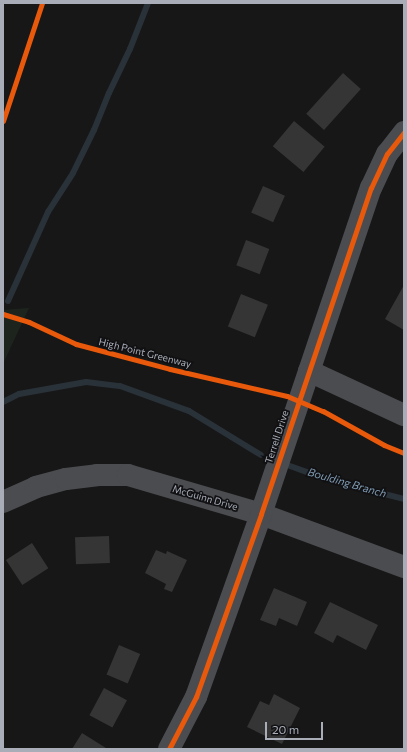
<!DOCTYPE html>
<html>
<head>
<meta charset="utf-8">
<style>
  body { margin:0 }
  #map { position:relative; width:407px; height:752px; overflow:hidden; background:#171717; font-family:Commissioner,sans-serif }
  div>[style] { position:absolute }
  .green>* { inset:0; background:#1d241e }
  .stream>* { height:6px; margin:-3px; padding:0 3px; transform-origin:3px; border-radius:3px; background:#2a3239 }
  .building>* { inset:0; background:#353536; transform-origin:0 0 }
  .minor>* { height:22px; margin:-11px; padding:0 11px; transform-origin:11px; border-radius:11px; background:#4b4c50 }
  .cycleway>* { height:5px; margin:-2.5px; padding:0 2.5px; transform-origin:2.5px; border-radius:2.5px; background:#e8590c }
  span { translate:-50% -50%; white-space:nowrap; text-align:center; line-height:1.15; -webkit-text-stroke:3.5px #111113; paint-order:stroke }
  .street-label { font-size:10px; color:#a8adb8 }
  .water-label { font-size:11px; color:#7f9bb3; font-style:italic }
  .frame { position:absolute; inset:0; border:4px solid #a8adb8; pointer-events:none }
  .scale { position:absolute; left:265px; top:722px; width:58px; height:18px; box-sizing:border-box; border:2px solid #a8adb8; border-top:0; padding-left:5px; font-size:12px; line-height:14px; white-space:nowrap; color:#a8adb8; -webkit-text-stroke:3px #111113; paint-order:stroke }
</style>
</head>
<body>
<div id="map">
  <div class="green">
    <i style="clip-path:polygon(28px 308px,29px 308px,3px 364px,3px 310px)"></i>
  </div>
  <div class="stream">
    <i style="left:8px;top:301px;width:98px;rotate:-65.8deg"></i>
    <i style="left:48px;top:212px;width:46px;rotate:-57.3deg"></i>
    <i style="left:73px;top:173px;width:48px;rotate:-64deg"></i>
    <i style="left:94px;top:130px;width:40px;rotate:-68deg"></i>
    <i style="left:109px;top:93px;width:49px;rotate:-64.5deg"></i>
    <i style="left:130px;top:49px;width:49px;rotate:-68.6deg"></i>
    <i style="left:3px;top:402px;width:18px;rotate:-27deg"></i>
    <i style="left:19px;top:394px;width:68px;rotate:-10.2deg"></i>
    <i style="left:86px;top:382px;width:34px;rotate:7deg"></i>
    <i style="left:120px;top:386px;width:73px;rotate:19.9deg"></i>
    <i style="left:189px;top:411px;width:84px;rotate:31.4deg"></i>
    <i style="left:290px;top:466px;width:41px;rotate:19.7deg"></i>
    <i style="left:329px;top:480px;width:77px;rotate:14.2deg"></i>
  </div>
  <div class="building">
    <i style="left:343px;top:73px;width:24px;height:55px;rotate:42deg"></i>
    <i style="left:294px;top:121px;width:40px;height:33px;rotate:40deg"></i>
    <i style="left:263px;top:186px;width:24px;height:29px;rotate:24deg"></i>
    <i style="left:246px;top:240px;width:25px;height:27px;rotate:21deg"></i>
    <i style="clip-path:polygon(404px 285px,404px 330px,385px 319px)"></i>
    <i style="left:241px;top:294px;width:29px;height:35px;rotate:22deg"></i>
    <i style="left:109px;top:536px;width:27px;height:34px;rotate:88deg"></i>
    <i style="left:32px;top:543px;width:30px;height:31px;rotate:57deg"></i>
    <i style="clip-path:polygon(156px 550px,166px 554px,167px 551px,187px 560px,172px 592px,164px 589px,166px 584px,145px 573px)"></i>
    <i style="clip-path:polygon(274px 588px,307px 602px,297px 626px,279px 618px,276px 626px,260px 620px)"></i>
    <i style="clip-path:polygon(330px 602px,378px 625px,366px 650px,337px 635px,333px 643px,314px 633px)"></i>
    <i style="left:119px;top:645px;width:23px;height:32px;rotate:23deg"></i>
    <i style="left:104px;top:688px;width:26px;height:31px;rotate:28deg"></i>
    <i style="clip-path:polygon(274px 694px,300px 708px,282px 744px,247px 727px,260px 701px,269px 705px)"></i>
    <i style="clip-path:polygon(82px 733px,106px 748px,105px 749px,72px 749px)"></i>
  </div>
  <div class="minor">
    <i style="left:309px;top:371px;width:105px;rotate:24.9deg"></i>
    <i style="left:3px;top:502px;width:36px;rotate:-24deg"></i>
    <i style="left:36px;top:487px;width:31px;rotate:-15deg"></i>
    <i style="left:66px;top:479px;width:31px;rotate:-7deg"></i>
    <i style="left:97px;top:475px;width:31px"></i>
    <i style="left:128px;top:475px;width:139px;rotate:16.3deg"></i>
    <i style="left:261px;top:514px;width:153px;rotate:20.3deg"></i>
    <i style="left:169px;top:749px;width:59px;rotate:-62.6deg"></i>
    <i style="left:196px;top:697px;width:194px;rotate:-70.4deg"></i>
    <i style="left:261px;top:514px;width:344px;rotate:-71.4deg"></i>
    <i style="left:371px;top:188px;width:38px;rotate:-65deg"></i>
    <i style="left:387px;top:154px;width:28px;rotate:-52deg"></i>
  </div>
  <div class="cycleway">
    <i style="left:3px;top:121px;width:124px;rotate:-71.7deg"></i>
    <i style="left:3px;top:314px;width:27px;rotate:17deg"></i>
    <i style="left:29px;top:322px;width:52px;rotate:25.1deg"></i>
    <i style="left:76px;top:344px;width:97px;rotate:14.9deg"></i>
    <i style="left:170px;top:369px;width:120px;rotate:13deg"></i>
    <i style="left:287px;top:396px;width:39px;rotate:23deg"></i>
    <i style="left:323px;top:411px;width:70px;rotate:29.1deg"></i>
    <i style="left:384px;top:445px;width:22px;rotate:22deg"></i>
    <i style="left:169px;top:749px;width:59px;rotate:-62.6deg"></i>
    <i style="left:196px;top:697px;width:194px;rotate:-70.4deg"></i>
    <i style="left:261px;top:514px;width:344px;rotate:-71.4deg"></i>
    <i style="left:371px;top:188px;width:38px;rotate:-65deg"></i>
    <i style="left:387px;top:154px;width:28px;rotate:-52deg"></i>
  </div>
  <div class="street-label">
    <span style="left:145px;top:353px;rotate:14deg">High Point Greenway</span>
    <span style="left:277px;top:437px;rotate:-72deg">Terrell Drive</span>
    <span style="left:205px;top:498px;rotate:16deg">McGuinn Drive</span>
  </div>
  <div class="water-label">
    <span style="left:347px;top:483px;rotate:16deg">Boulding Branch</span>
  </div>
  <div class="frame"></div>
  <div class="scale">20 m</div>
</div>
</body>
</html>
